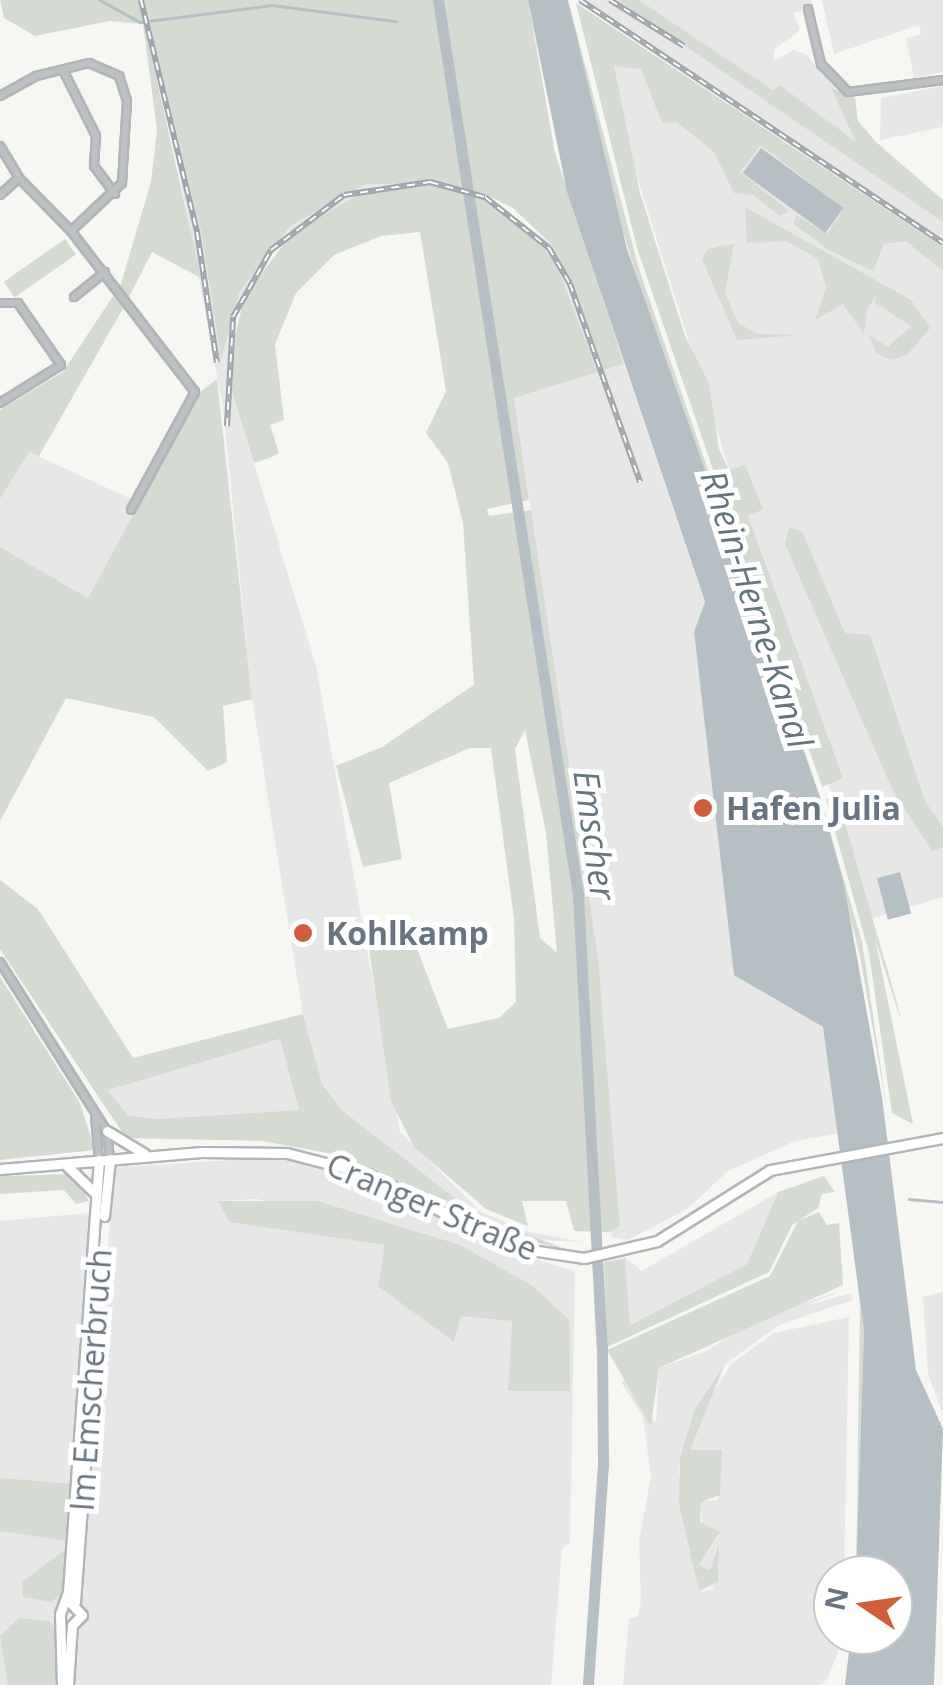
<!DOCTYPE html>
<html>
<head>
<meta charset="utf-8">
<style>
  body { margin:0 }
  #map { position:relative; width:943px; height:1685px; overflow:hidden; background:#f6f6f3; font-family:"Open Sans",sans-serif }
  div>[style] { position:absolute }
  .built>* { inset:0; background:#e6e7e6 }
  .green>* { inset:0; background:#d5dad3; transform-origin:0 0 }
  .water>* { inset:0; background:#b6c0c4; transform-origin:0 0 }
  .stream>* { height:2.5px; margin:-1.25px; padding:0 1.25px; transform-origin:1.25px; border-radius:1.25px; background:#b6c0c4 }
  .river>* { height:11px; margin:-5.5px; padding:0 5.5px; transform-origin:5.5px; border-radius:5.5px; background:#b6c0c4 }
  .roads { filter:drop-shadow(2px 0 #b1b5b8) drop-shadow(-2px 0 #b1b5b8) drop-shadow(0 2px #b1b5b8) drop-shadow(0 -2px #b1b5b8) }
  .minor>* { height:6px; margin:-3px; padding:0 3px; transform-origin:3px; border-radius:3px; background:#bdc1c4 }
  .major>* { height:9px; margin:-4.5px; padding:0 4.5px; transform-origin:4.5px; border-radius:4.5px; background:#fff }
  .rail>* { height:6px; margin-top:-3px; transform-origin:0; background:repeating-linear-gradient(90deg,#fff 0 8px,#9fa5aa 0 16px); box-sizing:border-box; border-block:2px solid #9fa5aa }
  .dots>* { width:28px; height:28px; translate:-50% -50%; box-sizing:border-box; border:5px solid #fff; border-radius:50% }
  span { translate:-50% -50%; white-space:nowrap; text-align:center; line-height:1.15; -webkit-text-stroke:10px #fff; paint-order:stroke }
  .poi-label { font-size:32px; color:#687581; font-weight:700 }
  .left { translate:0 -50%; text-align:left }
  .street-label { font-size:32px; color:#687581 }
  .water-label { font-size:35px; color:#64767d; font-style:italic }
  .north { position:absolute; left:813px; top:1555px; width:100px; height:100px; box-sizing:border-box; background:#fff; border:2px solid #c3c8cd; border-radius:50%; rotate:283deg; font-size:28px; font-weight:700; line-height:40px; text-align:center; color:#687581 }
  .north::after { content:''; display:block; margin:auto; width:35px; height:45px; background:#d05f39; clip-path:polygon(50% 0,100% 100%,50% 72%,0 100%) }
</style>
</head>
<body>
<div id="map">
  <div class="built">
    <i style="clip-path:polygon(578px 0,618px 0,693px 48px,943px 222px,943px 247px)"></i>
    <i style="clip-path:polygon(639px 0,811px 0,814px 8px,793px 13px,800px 30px,774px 50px,774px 61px,793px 50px,806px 54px,834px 87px,859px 145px,780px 85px,773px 90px)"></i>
    <i style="clip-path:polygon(822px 0,943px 0,943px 72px,914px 78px,906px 38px,921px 34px,919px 25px,834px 54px)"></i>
    <i style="clip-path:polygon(152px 27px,201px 232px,221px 360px,240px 291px,290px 226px,366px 184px,415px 178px,454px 183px,367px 190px,273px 251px,235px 318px,226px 372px,316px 666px,400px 1132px,481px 1212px,529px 1232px,584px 1242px,539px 1240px,478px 1216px,343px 1111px,322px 1084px,303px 1014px,252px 699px,223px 407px)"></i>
    <i style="clip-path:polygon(598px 53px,670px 72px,943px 267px,943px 897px,871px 919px)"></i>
    <i style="clip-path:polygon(943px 86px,943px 127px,880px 140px,881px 98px)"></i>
    <i style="clip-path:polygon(485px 194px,552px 245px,604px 370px,624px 364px,705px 603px,694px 632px,734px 975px,823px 1027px,840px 1133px,795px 1141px,728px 1171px,687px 1209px,628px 1240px,612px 1237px,611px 1229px,620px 1225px,598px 957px,514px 398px,598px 372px,556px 264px)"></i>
    <i style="clip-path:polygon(29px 452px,142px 504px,88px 598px,0 547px,0 499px)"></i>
    <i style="clip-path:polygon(281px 1039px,299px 1110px,156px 1119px,128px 1115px,108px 1089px)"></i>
    <i style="clip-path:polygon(evenodd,285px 1157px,398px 1192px,485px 1244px,575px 1271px,570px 1543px,562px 1549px,551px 1685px,75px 1685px,114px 1167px,285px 1157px,257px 1199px,533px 1286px,508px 1391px,512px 1321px,461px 1315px,454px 1341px,379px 1286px,386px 1245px,229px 1222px,218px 1201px,257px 1199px)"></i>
    <i style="clip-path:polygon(778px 1192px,747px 1264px,629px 1325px,625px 1258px,642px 1271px)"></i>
    <i style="clip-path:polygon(90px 1213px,55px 1685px,0 1685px,0 1221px)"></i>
    <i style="clip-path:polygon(843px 1290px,808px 1305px,851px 1293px,853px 1300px,779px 1325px,725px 1364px,695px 1409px,678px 1470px,699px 1591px,713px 1590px,719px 1545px,710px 1570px,699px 1565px,719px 1535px,702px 1528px,701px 1501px,718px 1500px,721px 1450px,690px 1450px,699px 1416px,731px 1364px,774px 1333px,849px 1317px,844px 1575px,833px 1575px,833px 1635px,841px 1635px,841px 1644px,828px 1678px,821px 1685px,623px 1685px,629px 1618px,638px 1617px,641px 1600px,639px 1541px,651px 1477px,643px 1417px,621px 1382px,626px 1379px,656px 1423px,659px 1368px,707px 1351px,756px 1319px)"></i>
    <i style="clip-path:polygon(943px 1292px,943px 1416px,928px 1373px,923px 1297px)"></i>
  </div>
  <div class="green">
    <i style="clip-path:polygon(0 0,139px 0,201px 278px,152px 252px,129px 297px,120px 287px,151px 182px,157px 130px,143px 24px,110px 21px,35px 36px,4px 18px)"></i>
    <i style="clip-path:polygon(evenodd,144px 0,528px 0,555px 153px,624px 364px,604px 370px,552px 245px,513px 208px,480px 192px,532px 233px,556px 264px,598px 372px,514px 398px,529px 500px,487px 509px,489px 516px,531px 510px,598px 957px,620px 1225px,611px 1232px,574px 1231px,566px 1201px,522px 1201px,528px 1226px,486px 1209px,414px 1147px,391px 1101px,367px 935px,400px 932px,414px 941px,448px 1029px,499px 1018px,516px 1002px,514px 919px,491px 748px,470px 748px,389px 783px,402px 859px,363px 867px,336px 766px,382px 747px,474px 685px,463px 523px,448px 463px,426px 433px,446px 391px,420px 232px,381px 236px,334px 255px,296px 293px,275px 344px,284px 420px,270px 425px,279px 453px,272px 457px,254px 463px,226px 372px,245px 295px,294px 231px,367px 190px,454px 183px,366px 184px,290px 226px,240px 291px,221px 360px,201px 232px,144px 0,525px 730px,546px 833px,557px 953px,540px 938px,515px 749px,525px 730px)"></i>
    <i style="clip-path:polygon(568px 0,639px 269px,818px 790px,649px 318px,601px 158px)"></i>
    <i style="clip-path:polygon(618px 0,639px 0,773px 90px,780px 85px,856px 142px,831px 88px,855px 98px,858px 121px,876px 142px,943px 200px,943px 222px)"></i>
    <i style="clip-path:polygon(576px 3px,943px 247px,943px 271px,906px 241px,884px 244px,873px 271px,829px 250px,794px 224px,796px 215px,827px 234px,844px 209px,761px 145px,740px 172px,789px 211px,780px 216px,753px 195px,734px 193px,714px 152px,677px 122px,662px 123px,641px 69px,614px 66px,640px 193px,685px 336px,709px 383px,719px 449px,729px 470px,745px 465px,763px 509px,748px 516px,843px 778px,822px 787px,637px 248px)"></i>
    <i style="clip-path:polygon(745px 207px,911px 300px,930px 328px,907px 355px,891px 360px,876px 353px,869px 335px,888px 347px,911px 326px,874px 302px,878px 292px,867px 310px,864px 334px,843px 304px,815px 320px,826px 287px,818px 259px,786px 241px,747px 243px)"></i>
    <i style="left:65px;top:239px;width:19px;height:75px;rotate:55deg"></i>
    <i style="clip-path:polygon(734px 244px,725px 293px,738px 323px,758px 334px,797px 335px,737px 340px,702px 259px,707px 249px)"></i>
    <i style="clip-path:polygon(113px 296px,124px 307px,113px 326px,39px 456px,29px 452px,0 499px,0 410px,63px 372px)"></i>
    <i style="clip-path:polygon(217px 379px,252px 699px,223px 706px,227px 762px,208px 771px,154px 717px,66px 698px,0 821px,0 547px,88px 598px,200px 392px)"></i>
    <i style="clip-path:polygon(789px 528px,802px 531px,845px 633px,870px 635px,925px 801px,943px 827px,943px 847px,932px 851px,893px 791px,785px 544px)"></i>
    <i style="clip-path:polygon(837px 796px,897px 1003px,901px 1021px,875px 938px,913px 1124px,892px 1113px,869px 953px,826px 799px)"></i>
    <i style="clip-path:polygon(820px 797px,862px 942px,887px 1109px,860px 956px)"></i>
    <i style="clip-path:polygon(evenodd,0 880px,38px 909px,133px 1058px,303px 1014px,322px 1084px,343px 1111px,478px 1216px,568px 1250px,501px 1234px,338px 1155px,262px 1141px,126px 1138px,0 949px,0 880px,280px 1039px,299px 1110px,156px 1119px,128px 1115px,108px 1090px,280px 1039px)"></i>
    <i style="clip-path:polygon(0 977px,80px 1103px,95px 1150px,0 1160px)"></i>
    <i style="clip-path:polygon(840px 1133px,864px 1330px,856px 1575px,860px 1305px)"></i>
    <i style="clip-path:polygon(74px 1174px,89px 1201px,76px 1204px,64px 1190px,0 1194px,0 1176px)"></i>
    <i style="clip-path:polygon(824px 1176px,835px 1192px,822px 1194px,818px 1208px,792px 1225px,769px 1272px,607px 1347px,604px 1262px,625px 1258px,630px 1325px,747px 1264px,778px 1192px)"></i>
    <i style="clip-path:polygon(218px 1201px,317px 1201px,460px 1245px,533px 1286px,569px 1320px,570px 1391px,508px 1391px,512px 1321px,461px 1316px,454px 1342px,378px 1286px,385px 1245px,229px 1222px)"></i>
    <i style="clip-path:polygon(819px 1212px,827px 1225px,839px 1223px,843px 1285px,659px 1368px,651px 1426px,607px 1350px,770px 1276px,798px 1221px)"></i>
    <i style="clip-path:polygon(725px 1364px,690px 1450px,722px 1450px,720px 1495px,701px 1502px,700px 1522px,720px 1532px,699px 1565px,710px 1570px,719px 1544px,718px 1582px,699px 1591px,679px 1504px,680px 1458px,695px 1409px)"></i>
    <i style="clip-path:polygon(0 1478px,72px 1484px,67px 1541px,0 1531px)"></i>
    <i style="clip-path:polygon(67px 1548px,63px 1592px,51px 1602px,23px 1597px,22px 1582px)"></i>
    <i style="clip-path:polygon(19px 1618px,49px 1621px,60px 1634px,56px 1685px,8px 1685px,0 1636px)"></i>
  </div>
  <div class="water">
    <i style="clip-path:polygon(528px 0,568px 0,627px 249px,820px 797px,844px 885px,882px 1097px,916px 1370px,943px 1429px,934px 1685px,845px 1685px,851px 1635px,893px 1635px,893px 1575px,856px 1575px,864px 1330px,823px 1027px,734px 975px,694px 632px,705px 602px,567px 192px)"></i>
    <i style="left:761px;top:148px;width:102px;height:31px;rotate:36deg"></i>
    <i style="left:900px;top:872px;width:43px;height:24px;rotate:75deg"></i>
  </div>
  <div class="stream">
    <i style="left:100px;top:0;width:46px;rotate:28.8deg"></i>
    <i style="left:140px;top:22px;width:133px;rotate:-7.3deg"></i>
    <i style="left:272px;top:5px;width:125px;rotate:7.4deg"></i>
    <i style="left:436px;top:16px;width:4px;rotate:-14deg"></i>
    <i style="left:909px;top:1199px;width:34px;rotate:5deg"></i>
  </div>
  <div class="river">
    <i style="left:438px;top:0;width:906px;rotate:81.11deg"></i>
    <i style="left:578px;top:895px;width:454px;rotate:87deg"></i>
    <i style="left:602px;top:1348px;width:116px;rotate:89.5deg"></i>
    <i style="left:603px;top:1464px;width:222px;rotate:93.9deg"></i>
  </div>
  <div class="roads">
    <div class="minor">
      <i style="left:808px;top:9px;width:57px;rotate:76.7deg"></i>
      <i style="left:821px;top:64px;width:39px;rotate:46deg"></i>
      <i style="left:848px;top:92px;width:96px;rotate:-7.2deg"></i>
      <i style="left:63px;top:70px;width:74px;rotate:63.4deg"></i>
      <i style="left:96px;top:136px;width:30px;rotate:94deg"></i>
      <i style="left:94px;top:166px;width:35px;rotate:53deg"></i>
      <i style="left:0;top:96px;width:41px;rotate:-29.1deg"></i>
      <i style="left:36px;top:76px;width:55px;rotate:-13.8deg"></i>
      <i style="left:89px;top:63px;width:33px;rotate:23deg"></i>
      <i style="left:119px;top:76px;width:26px;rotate:72deg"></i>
      <i style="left:127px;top:101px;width:82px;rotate:93.5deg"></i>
      <i style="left:122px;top:183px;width:70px;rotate:136.7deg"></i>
      <i style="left:0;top:146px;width:37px;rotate:59deg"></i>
      <i style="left:19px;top:178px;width:74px;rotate:45.5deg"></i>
      <i style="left:71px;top:231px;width:203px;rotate:52.4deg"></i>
      <i style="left:195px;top:392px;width:134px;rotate:118.5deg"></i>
      <i style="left:0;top:195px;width:25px;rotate:-42deg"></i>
      <i style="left:74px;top:297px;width:40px;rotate:-39deg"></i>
      <i style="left:0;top:303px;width:18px"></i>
      <i style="left:18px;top:303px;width:75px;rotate:55.3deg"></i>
      <i style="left:61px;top:365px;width:72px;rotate:148.1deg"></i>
      <i style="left:0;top:962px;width:200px;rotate:57.7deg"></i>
      <i style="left:107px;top:1131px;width:28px;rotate:84deg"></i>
      <i style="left:95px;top:1116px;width:44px;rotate:84.8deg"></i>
    </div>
    <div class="major">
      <i style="left:107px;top:1131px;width:44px;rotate:31.2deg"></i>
      <i style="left:65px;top:1164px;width:43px;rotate:44.1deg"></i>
      <i style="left:0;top:1169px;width:202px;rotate:-4.8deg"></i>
      <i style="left:201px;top:1152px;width:86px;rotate:0.7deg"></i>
      <i style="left:287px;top:1153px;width:84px;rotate:14.5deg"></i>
      <i style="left:368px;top:1174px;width:161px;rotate:27deg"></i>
      <i style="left:511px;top:1247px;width:74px;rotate:8.6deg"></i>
      <i style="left:584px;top:1258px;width:75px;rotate:-13.1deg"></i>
      <i style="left:657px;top:1241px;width:133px;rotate:-32.1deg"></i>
      <i style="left:770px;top:1170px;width:176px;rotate:-10.5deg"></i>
      <i style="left:104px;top:1216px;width:57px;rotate:-84deg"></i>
      <i style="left:75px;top:1602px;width:217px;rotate:-85.8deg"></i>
      <i style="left:62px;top:1685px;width:71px;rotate:-91.6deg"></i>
      <i style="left:60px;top:1614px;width:23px;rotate:-70deg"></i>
      <i style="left:68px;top:1592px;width:433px;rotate:-85.9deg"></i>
      <i style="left:68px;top:1685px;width:60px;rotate:-86.2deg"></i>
      <i style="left:72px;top:1625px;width:14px;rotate:-45deg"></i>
      <i style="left:82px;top:1615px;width:18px;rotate:-133deg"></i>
    </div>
  </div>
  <div class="rail">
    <i style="left:141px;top:0;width:239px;rotate:76.4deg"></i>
    <i style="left:197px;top:232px;width:132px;rotate:81.3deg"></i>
    <i style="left:580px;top:0;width:437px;rotate:33.8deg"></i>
    <i style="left:610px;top:0;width:87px;rotate:31.9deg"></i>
    <i style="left:227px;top:426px;width:109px;rotate:-86.8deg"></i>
    <i style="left:233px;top:317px;width:77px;rotate:-60.4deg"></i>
    <i style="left:271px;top:250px;width:91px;rotate:-37deg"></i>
    <i style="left:344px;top:195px;width:87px;rotate:-8.6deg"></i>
    <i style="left:430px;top:182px;width:57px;rotate:15.3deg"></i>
    <i style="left:485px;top:197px;width:82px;rotate:38.6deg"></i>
    <i style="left:549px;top:248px;width:42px;rotate:59.7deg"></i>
    <i style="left:570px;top:284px;width:210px;rotate:70.5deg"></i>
  </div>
  <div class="dots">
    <i style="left:703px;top:808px;background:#d05f39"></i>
    <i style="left:303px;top:933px;background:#d05f39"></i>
  </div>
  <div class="poi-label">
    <span class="left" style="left:726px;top:808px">Hafen Julia</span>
    <span class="left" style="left:326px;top:933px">Kohlkamp</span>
  </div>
  <div class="street-label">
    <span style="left:432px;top:1207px;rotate:23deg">Cranger Straße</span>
    <span style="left:91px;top:1380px;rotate:-86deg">Im Emscherbruch</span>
  </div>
  <div class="water-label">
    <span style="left:757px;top:609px;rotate:72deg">Rhein-Herne-Kanal</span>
    <span style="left:595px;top:835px;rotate:82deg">Emscher</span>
  </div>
  <div class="north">N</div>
</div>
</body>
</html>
